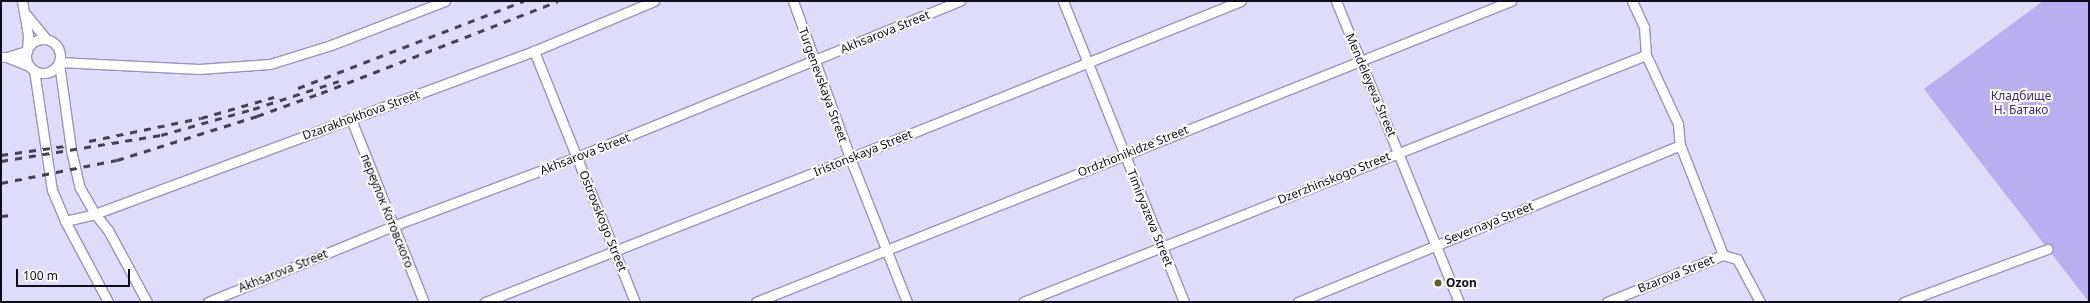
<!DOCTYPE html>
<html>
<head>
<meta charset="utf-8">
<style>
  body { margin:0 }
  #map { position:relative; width:2090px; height:303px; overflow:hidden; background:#dfdcfa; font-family:"Noto Sans",sans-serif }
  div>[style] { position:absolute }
  .green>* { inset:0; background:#b8aef0 }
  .roads { filter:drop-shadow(1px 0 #9992c1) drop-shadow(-1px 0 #9992c1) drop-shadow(0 1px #9992c1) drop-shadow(0 -1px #9992c1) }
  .minor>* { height:9px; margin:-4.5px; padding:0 4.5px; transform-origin:4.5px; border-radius:4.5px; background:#fff }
  .minor>.ring { margin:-4.5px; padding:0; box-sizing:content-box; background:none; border:9px solid #fff; border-radius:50% }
  .rail>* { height:2.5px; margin-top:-1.25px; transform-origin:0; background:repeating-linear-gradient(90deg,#454256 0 7px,transparent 0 14px) }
  .dots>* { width:11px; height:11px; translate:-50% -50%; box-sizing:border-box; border:2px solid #fff; border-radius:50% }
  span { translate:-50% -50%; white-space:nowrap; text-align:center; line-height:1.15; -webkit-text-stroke:4px #fff; paint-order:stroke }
  .street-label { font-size:12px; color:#0f0c1c }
  .park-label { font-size:12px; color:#3f277c }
  .poi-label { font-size:12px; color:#0f0c1c; font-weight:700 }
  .left { translate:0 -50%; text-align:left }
  .frame { position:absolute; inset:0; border:2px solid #0f0c1c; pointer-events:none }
  .scale { position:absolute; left:16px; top:269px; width:114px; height:18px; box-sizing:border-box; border:2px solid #0f0c1c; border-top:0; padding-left:5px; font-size:12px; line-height:14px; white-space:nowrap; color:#0f0c1c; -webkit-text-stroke:3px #fff; paint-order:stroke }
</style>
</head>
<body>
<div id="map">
  <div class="green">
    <i style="clip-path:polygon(2043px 1px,2089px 1px,2089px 302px,1924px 89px)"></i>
  </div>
  <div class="roads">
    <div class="minor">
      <i style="left:22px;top:1px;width:36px;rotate:80deg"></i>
      <i style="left:28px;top:36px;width:14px;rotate:94deg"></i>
      <i style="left:793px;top:1px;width:167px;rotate:70deg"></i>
      <i style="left:850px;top:158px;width:155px;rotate:68.4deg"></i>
      <i style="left:1063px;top:1px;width:324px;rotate:68.1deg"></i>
      <i style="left:1336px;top:1px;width:325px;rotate:67.8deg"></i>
      <i style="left:1632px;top:1px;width:29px;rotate:65deg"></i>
      <i style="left:1644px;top:27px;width:28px;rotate:86deg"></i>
      <i style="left:1646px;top:55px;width:76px;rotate:65.1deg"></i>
      <i style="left:1678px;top:124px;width:21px;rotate:85deg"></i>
      <i style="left:1680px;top:145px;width:118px;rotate:68.6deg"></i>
      <i style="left:1723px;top:255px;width:15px;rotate:16deg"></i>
      <i style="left:1737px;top:259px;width:49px;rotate:61.9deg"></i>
      <i style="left:25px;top:13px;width:33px;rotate:51deg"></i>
      <i class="ring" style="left:26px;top:39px;width:25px;height:25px"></i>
      <i style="left:534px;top:51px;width:271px;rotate:68.1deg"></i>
      <i style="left:1px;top:57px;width:6px"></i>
      <i style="left:7px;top:57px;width:24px;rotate:22deg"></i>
      <i style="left:7px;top:57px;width:21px;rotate:-17deg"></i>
      <i style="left:59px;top:62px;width:140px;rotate:2.9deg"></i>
      <i style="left:199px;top:69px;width:71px;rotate:-4deg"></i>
      <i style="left:270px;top:64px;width:64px;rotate:-17.3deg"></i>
      <i style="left:331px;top:45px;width:122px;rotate:-21.1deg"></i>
      <i style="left:59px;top:63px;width:88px;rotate:82.1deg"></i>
      <i style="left:71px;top:150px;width:39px;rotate:77deg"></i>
      <i style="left:80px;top:188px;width:30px;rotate:60deg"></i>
      <i style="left:95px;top:214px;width:21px;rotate:51deg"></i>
      <i style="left:108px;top:230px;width:82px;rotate:61.6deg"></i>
      <i style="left:34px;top:70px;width:121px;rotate:81.5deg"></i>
      <i style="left:52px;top:190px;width:34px;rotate:67deg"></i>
      <i style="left:65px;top:221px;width:92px;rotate:62deg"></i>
      <i style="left:351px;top:119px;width:197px;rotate:68.3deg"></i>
      <i style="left:65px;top:221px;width:31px;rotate:-13deg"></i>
      <i style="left:95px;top:214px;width:273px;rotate:-20.4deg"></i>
      <i style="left:351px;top:119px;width:195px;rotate:-20.4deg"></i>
      <i style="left:534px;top:51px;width:130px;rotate:-22.6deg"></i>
      <i style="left:208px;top:302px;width:200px;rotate:-22.3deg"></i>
      <i style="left:393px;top:226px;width:197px;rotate:-20.6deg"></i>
      <i style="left:577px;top:157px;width:414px;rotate:-22.2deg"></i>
      <i style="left:485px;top:302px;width:392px;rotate:-21.5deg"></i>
      <i style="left:850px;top:158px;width:421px;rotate:-21.9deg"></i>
      <i style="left:756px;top:302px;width:813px;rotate:-21.74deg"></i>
      <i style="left:1023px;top:302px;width:670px;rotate:-21.63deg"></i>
      <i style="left:1298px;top:302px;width:413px;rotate:-22.3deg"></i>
      <i style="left:1607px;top:302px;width:125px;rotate:-22.1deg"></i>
      <i style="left:1904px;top:302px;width:153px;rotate:-20.3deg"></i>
    </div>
  </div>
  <div class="rail">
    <i style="left:298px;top:88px;width:242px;rotate:-21.1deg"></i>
    <i style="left:89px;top:141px;width:114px;rotate:-11.6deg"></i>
    <i style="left:201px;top:118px;width:76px;rotate:-16deg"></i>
    <i style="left:1px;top:155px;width:64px;rotate:-8.1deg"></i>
    <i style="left:1px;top:161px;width:162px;rotate:-9.2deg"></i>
    <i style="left:161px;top:135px;width:96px;rotate:-15.8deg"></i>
    <i style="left:253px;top:109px;width:90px;rotate:-18deg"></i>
    <i style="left:1px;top:183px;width:118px;rotate:-11.2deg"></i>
    <i style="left:117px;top:160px;width:147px;rotate:-17.4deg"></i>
    <i style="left:257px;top:116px;width:68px;rotate:-19.8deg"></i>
    <i style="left:321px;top:93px;width:254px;rotate:-21.2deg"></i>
    <i style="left:1px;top:216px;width:11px;rotate:-5deg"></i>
  </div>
  <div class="dots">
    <i style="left:1438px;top:283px;background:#5c5e2b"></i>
  </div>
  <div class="street-label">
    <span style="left:885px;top:32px;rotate:-22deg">Akhsarova Street</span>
    <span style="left:823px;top:85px;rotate:70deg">Turgenevskaya Street</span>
    <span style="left:1371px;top:85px;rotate:67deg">Mendeleyeva Street</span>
    <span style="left:361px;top:115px;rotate:-20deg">Dzarakhokhova Street</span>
    <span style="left:1133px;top:151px;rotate:-22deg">Ordzhonikidze Street</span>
    <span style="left:863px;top:153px;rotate:-22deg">Iristonskaya Street</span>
    <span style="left:585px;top:154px;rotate:-21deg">Akhsarova Street</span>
    <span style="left:1334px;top:178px;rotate:-22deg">Dzerzhinskogo Street</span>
    <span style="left:387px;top:211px;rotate:68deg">переулок Котовского</span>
    <span style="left:1150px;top:218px;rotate:68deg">Timiryazeva Street</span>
    <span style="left:603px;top:221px;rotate:68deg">Ostrovskogo Street</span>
    <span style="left:1489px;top:223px;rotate:-22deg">Severnaya Street</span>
    <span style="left:283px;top:271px;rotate:-22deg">Akhsarova Street</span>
    <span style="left:1676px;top:274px;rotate:-22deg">Bzarova Street</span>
  </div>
  <div class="park-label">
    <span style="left:2021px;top:103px">Кладбище<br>Н. Батако</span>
  </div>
  <div class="poi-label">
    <span class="left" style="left:1446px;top:283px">Ozon</span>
  </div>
  <div class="frame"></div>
  <div class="scale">100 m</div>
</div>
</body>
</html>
